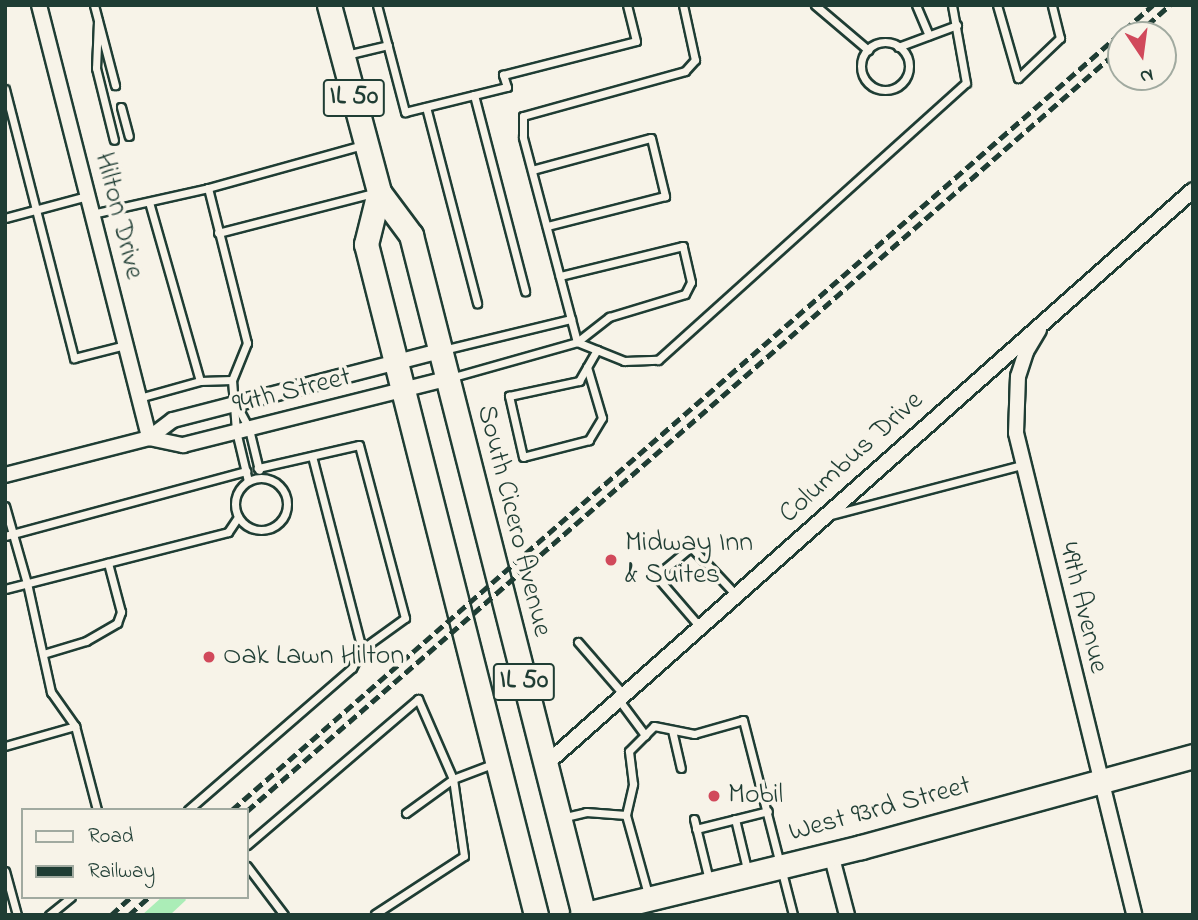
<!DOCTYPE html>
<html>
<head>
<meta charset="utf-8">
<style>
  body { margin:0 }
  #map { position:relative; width:1198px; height:920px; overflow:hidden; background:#f7f3e8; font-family:"Indie Flower",sans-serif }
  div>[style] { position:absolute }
  .green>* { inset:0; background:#abedb7 }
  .roads { filter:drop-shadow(2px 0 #1f3d34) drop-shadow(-2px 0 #1f3d34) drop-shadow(0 2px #1f3d34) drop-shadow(0 -2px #1f3d34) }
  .service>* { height:7px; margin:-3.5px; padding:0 3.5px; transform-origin:3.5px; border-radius:3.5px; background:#f7f3e8 }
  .service>.ring { margin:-3.5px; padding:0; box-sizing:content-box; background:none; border:7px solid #f7f3e8; border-radius:50% }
  .minor>* { height:14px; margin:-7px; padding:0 7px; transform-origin:7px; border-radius:7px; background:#f7f3e8 }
  .primary>* { height:23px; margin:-11.5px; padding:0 11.5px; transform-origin:11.5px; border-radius:11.5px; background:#f7f3e8 }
  .rail>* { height:5px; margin-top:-2.5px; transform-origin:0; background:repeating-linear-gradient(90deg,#1f3d34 0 10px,transparent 0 15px) }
  .dots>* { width:19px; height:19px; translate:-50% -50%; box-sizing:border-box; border:4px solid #f7f3e8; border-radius:50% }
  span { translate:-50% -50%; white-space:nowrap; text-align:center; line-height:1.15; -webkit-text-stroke:7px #f7f3e8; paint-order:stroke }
  .shield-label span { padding:2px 5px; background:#f7f3e8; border:2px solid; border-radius:5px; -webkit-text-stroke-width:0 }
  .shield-label { font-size:26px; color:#1f3d34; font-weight:700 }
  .street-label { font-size:28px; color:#1f3d34 }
  .poi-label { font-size:28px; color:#1f3d34 }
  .left { translate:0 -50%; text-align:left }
  .frame { position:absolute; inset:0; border:7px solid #1f3d34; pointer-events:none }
  .legend { position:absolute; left:21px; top:808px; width:228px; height:91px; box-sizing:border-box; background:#f7f3e8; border:2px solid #a1aaa0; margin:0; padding:9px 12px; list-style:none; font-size:21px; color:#1f3d34 }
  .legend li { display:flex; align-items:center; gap:14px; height:35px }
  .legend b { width:35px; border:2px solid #a1aaa0 }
  .north { position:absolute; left:1107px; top:21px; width:70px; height:70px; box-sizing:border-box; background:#f7f3e8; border:2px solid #a1aaa0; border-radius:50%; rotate:167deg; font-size:19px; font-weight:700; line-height:28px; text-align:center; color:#1f3d34 }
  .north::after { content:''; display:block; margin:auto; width:24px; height:32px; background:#d1495b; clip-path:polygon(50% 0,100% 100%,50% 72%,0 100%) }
</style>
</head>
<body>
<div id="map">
  <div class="green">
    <i style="clip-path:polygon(162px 897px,184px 897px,186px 900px,170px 915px,142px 915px)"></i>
  </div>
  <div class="roads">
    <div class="service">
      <i style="left:94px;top:5px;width:83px;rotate:75.3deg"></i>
      <i style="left:377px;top:5px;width:111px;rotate:75.3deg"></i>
      <i style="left:405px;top:112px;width:105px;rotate:-13.8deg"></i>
      <i style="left:507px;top:87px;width:13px;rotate:-108deg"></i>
      <i style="left:503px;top:75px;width:137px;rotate:-14.3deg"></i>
      <i style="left:636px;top:41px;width:37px;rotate:-104deg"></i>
      <i style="left:815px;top:5px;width:70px;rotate:40.3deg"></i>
      <i style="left:916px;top:5px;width:33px;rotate:67deg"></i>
      <i style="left:997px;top:5px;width:76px;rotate:74deg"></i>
      <i style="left:1018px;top:78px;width:58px;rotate:-43.6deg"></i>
      <i style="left:1060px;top:38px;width:34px;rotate:-104deg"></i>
      <i style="left:98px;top:21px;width:47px;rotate:92.4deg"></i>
      <i style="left:96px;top:68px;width:74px;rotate:76deg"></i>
      <i class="ring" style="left:861px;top:42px;width:41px;height:41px"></i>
      <i style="left:898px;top:47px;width:63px;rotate:-20.4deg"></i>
      <i style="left:346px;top:55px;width:43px;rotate:-13.4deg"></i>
      <i style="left:5px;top:89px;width:278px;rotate:75.6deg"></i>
      <i style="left:74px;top:358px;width:53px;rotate:-14.3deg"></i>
      <i style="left:474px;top:95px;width:203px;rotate:75.4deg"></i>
      <i style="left:121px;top:107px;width:30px;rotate:75deg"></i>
      <i style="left:426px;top:107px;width:203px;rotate:75.4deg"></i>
      <i style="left:532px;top:170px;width:123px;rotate:-15.1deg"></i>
      <i style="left:651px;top:138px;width:60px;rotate:76.4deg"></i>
      <i style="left:665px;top:196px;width:122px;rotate:165.7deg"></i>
      <i style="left:208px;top:188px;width:160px;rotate:75.9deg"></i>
      <i style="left:247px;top:343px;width:40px;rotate:112deg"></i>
      <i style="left:232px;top:380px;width:51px;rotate:85.5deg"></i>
      <i style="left:236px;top:431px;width:51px;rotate:76.5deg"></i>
      <i style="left:92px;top:214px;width:119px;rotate:-12.6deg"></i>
      <i style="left:208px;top:188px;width:161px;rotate:-15.5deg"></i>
      <i style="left:5px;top:218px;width:85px;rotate:-15deg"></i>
      <i style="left:218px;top:233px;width:161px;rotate:-14.4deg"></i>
      <i style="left:577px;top:342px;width:51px;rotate:22deg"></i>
      <i style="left:624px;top:361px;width:34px;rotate:-2deg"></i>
      <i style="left:658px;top:360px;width:414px;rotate:-42deg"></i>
      <i style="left:966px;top:83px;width:79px;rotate:-100.2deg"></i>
      <i style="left:577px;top:342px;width:212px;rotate:-104.8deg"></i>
      <i style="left:523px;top:137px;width:21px;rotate:-90deg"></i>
      <i style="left:523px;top:116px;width:168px;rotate:-15.5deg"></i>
      <i style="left:685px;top:71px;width:15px;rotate:-48deg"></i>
      <i style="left:695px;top:60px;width:56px;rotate:-102.3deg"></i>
      <i style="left:443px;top:350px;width:132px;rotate:-13.6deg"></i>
      <i style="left:587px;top:367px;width:53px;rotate:73.6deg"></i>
      <i style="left:602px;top:418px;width:26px;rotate:121deg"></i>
      <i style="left:589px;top:440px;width:68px;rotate:165.6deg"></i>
      <i style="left:523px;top:457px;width:63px;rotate:-102.9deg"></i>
      <i style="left:509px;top:396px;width:72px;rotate:-12.1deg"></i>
      <i style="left:579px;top:381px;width:36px;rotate:-60deg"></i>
      <i style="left:450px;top:378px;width:132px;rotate:-15.8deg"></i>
      <i style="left:577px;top:342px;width:41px;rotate:-38deg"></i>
      <i style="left:609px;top:317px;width:79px;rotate:-16.8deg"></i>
      <i style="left:685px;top:294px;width:13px;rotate:-63deg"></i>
      <i style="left:691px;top:282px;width:37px;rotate:-103deg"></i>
      <i style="left:683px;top:246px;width:127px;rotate:166.3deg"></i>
      <i style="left:200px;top:381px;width:32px;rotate:-2deg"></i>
      <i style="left:139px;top:398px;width:63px;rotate:-15.6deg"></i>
      <i style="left:200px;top:381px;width:186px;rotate:-105.9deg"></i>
      <i style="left:237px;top:406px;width:26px;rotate:62deg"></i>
      <i style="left:249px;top:429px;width:42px;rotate:76.3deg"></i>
      <i style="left:312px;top:456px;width:199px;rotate:75.5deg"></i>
      <i class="ring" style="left:235px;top:478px;width:45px;height:45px"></i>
      <i style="left:5px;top:506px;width:80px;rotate:74.1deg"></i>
      <i style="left:27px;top:583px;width:112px;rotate:77.6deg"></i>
      <i style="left:51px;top:692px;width:42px;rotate:54.8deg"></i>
      <i style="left:831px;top:515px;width:197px;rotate:-14.7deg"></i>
      <i style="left:5px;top:536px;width:250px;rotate:-15.1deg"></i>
      <i style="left:5px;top:589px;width:230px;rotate:-14.3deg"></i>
      <i style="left:228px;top:532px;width:18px;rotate:-56deg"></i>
      <i style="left:700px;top:627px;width:67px;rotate:-130.8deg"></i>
      <i style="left:656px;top:576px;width:45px;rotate:-39.6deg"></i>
      <i style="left:691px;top:547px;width:66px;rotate:46.8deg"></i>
      <i style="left:578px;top:642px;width:70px;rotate:49deg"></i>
      <i style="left:43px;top:654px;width:45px;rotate:-16.8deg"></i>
      <i style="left:86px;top:641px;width:36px;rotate:-30deg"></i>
      <i style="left:117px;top:623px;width:12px;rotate:-70deg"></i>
      <i style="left:121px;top:612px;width:51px;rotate:-104.9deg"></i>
      <i style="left:619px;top:700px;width:44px;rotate:53.4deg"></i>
      <i style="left:672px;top:730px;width:39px;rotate:77deg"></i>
      <i style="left:5px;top:746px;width:73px;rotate:-15.9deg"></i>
      <i style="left:75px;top:726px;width:87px;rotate:75.3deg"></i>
      <i style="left:188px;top:810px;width:217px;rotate:-40.9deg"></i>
      <i style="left:352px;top:668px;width:21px;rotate:-62deg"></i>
      <i style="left:362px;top:649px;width:53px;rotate:-35.8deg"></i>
      <i style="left:405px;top:618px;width:179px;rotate:-104.9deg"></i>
      <i style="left:359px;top:445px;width:104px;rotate:167.2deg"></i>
      <i style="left:561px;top:818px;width:26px;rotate:-13deg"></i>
      <i style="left:586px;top:812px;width:40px;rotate:4.3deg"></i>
      <i style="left:694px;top:819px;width:63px;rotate:76.2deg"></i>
      <i style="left:735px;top:819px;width:51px;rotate:76.5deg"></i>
      <i style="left:696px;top:829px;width:74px;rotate:-14deg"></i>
      <i style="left:247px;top:845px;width:225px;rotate:-40.5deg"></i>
      <i style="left:418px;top:699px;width:87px;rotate:66.4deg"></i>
      <i style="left:453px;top:779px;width:45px;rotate:-20.9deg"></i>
      <i style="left:247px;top:866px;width:61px;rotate:52.9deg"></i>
      <i style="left:5px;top:871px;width:46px;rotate:74.7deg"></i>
      <i style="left:648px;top:894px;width:82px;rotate:-105.6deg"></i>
      <i style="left:626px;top:815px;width:32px;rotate:-77deg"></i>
      <i style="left:633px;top:784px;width:33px;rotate:-97deg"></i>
      <i style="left:629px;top:751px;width:35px;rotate:-45deg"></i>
      <i style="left:654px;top:726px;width:41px;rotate:11.3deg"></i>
      <i style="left:694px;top:734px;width:51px;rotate:-15.9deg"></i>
      <i style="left:743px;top:720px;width:201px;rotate:75.6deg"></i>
      <i style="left:375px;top:914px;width:106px;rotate:-33.1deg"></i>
      <i style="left:464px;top:856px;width:78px;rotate:-98.1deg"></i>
      <i style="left:453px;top:779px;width:58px;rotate:144.1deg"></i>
      <i style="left:49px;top:915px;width:28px;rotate:-39deg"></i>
    </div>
    <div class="minor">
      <i style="left:39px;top:5px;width:447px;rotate:75.7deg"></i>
      <i style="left:1039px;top:330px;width:26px;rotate:121deg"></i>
      <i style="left:1026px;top:352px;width:25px;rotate:108deg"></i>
      <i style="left:1018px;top:376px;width:57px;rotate:92deg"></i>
      <i style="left:1016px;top:433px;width:496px;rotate:76.2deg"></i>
      <i style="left:149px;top:438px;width:35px;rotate:12deg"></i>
      <i style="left:183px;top:445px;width:271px;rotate:-14.1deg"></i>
      <i style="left:5px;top:475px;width:149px;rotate:-14.4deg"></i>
      <i style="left:149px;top:438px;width:30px;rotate:-37deg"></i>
      <i style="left:173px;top:420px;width:275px;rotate:-14.5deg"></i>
      <i style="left:545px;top:765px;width:866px;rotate:-41.58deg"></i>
      <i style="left:831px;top:854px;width:63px;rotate:75.3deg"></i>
    </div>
    <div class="primary">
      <i style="left:329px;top:5px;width:194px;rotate:75deg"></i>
      <i style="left:379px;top:192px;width:54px;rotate:53.3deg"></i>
      <i style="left:411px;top:235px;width:702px;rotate:75.73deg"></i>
      <i style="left:379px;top:192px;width:54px;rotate:104deg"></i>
      <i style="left:366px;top:244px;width:692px;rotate:75.78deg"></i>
      <i style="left:582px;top:915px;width:287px;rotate:-13.7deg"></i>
      <i style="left:861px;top:847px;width:344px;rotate:-15.3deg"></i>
    </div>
  </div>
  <div class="rail">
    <i style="left:1136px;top:35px;width:45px;rotate:-41.4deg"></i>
    <i style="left:232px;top:810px;width:1223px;rotate:-41.16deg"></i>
    <i style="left:247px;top:811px;width:1160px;rotate:-41.12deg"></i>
    <i style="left:111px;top:915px;width:27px;rotate:-42deg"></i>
    <i style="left:129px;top:915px;width:27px;rotate:-42deg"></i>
  </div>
  <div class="dots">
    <i style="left:611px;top:560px;background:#d1495b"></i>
    <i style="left:209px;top:657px;background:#d1495b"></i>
    <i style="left:714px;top:796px;background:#d1495b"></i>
  </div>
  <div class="shield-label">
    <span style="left:354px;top:98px">IL 50</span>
    <span style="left:524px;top:682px">IL 50</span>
  </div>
  <div class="street-label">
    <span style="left:118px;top:216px;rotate:76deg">Hilton Drive</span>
    <span style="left:292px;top:392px;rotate:-14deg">94th Street</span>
    <span style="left:852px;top:458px;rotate:-42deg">Columbus Drive</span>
    <span style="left:513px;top:521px;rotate:76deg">South Cicero Avenue</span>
    <span style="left:1082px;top:608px;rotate:76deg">49th Avenue</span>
    <span style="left:880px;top:810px;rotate:-15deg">West 93rd Street</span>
  </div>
  <div class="poi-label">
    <span class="left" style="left:625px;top:560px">Midway Inn<br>&amp; Suites</span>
    <span class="left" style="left:223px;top:657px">Oak Lawn Hilton</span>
    <span class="left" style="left:728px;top:796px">Mobil</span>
  </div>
  <div class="frame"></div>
  <ul class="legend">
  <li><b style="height:9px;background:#f7f3e8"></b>Road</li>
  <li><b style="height:9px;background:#1f3d34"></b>Railway</li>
  </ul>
  <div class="north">N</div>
</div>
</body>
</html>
